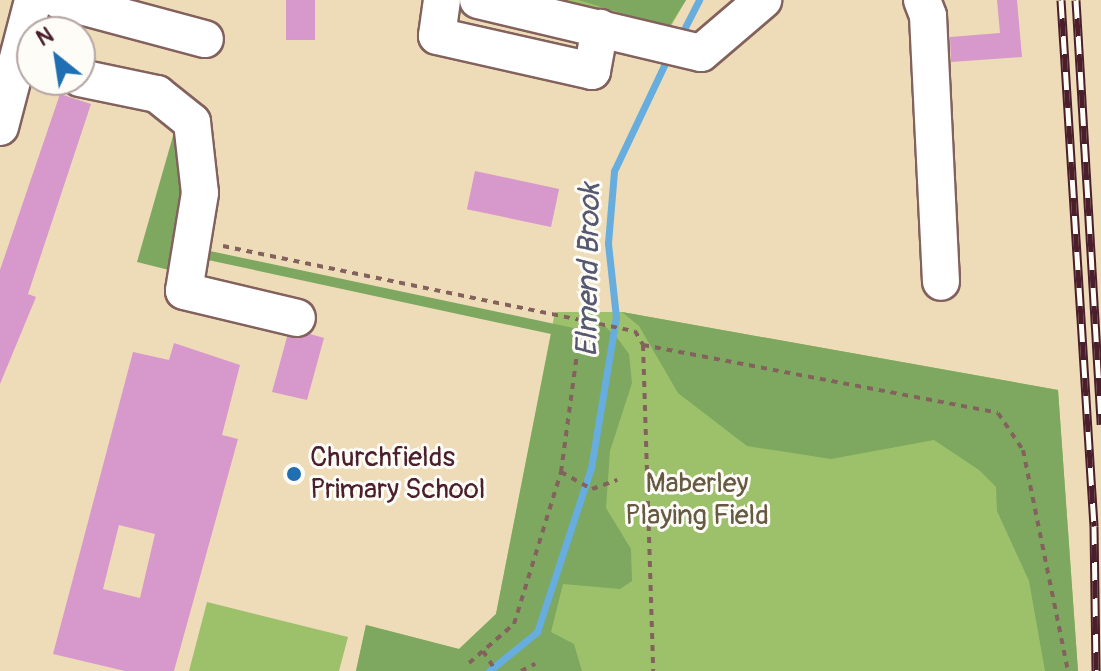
<!DOCTYPE html>
<html>
<head>
<meta charset="utf-8">
<style>
  body { margin:0 }
  #map { position:relative; width:1101px; height:671px; overflow:hidden; background:#eedcb9; font-family:Pangolin,sans-serif }
  div>[style] { position:absolute }
  .green>* { inset:0; background:#9dc16b }
  .forest>* { inset:0; background:#7ea75f }
  .stream>* { height:7px; margin:-3.5px; padding:0 3.5px; transform-origin:3.5px; border-radius:3.5px; background:#67addd }
  .building>* { inset:0; background:#d798cb; transform-origin:0 0 }
  .path>* { height:4px; margin-top:-2px; transform-origin:0; background:repeating-linear-gradient(90deg,#83615d 0 6px,transparent 0 12px) }
  .roads { filter:drop-shadow(2px 0 #83615d) drop-shadow(-2px 0 #83615d) drop-shadow(0 2px #83615d) drop-shadow(0 -2px #83615d) }
  .minor>* { height:36px; margin:-18px; padding:0 18px; transform-origin:18px; border-radius:18px; background:#fff }
  .rail>* { height:9px; margin-top:-4.5px; transform-origin:0; background:repeating-linear-gradient(90deg,#fdfcf7 0 18px,#4a1f2b 0 36px); box-sizing:border-box; border-block:2px solid #4a1f2b }
  .dots>* { width:22px; height:22px; translate:-50% -50%; box-sizing:border-box; border:4px solid #fdfcf7; border-radius:50% }
  span { translate:-50% -50%; white-space:nowrap; text-align:center; line-height:1.15; -webkit-text-stroke:6px #fdfcf7; paint-order:stroke }
  .poi-label { font-size:28px; color:#4a1f2b }
  .left { translate:0 -50%; text-align:left }
  .park-label { font-size:28px; color:#675841 }
  .water-label { font-size:30px; color:#565872; font-style:italic }
  .north { position:absolute; left:16px; top:16px; width:80px; height:80px; box-sizing:border-box; background:#fdfcf7; border:2px solid #b5a4a5; border-radius:50%; rotate:330deg; font-size:22px; font-weight:700; line-height:32px; text-align:center; color:#4a1f2b }
  .north::after { content:''; display:block; margin:auto; width:28px; height:36px; background:#1f6fb2; clip-path:polygon(50% 0,100% 100%,50% 72%,0 100%) }
</style>
</head>
<body>
<div id="map">
  <div class="green">
    <i style="clip-path:polygon(548px 0,686px 0,671px 26px)"></i>
    <i style="clip-path:polygon(555px 312px,622px 312px,1058px 390px,1078px 671px,356px 671px,366px 625px,459px 649px,496px 614px)"></i>
    <i style="clip-path:polygon(207px 602px,348px 637px,339px 671px,189px 671px)"></i>
  </div>
  <div class="forest">
    <i style="clip-path:polygon(578px 0,686px 0,669px 27px)"></i>
    <i style="clip-path:polygon(175px 129px,188px 190px,173px 271px,137px 262px)"></i>
    <i style="clip-path:polygon(210px 251px,583px 330px,605px 326px,618px 339px,629px 354px,632px 383px,610px 451px,606px 508px,631px 549px,632px 581px,620px 589px,563px 584px,551px 632px,574px 644px,582px 671px,356px 671px,366px 625px,459px 649px,496px 614px,551px 334px,208px 260px)"></i>
    <i style="clip-path:polygon(622px 312px,1058px 390px,1078px 671px,1045px 671px,1029px 581px,997px 511px,996px 487px,979px 470px,934px 440px,831px 459px,747px 446px,678px 393px,639px 326px)"></i>
  </div>
  <div class="stream">
    <i style="left:680px;top:37px;width:42px;rotate:-62.8deg"></i>
    <i style="left:489px;top:671px;width:62px;rotate:-39.1deg"></i>
    <i style="left:537px;top:632px;width:173px;rotate:-71.8deg"></i>
    <i style="left:591px;top:468px;width:153px;rotate:-80.6deg"></i>
    <i style="left:616px;top:317px;width:74px;rotate:-96.2deg"></i>
    <i style="left:608px;top:243px;width:72px;rotate:-85.2deg"></i>
    <i style="left:614px;top:171px;width:128px;rotate:-64.6deg"></i>
  </div>
  <div class="building">
    <i style="left:286px;top:0;width:29px;height:40px"></i>
    <i style="clip-path:polygon(997px 0,1017px 0,1022px 57px,951px 62px,950px 37px,1000px 33px)"></i>
    <i style="clip-path:polygon(60px 94px,91px 104px,28px 294px,36px 297px,0 384px,0 270px)"></i>
    <i style="left:475px;top:171px;width:86px;height:39px;rotate:12deg"></i>
    <i style="clip-path:polygon(310px 334px,324px 338px,307px 400px,272px 392px,287px 337px)"></i>
    <i style="clip-path:polygon(evenodd,174px 343px,240px 365px,222px 435px,238px 439px,174px 671px,125px 671px,53px 654px,133px 352px,169px 360px,174px 343px,119px 525px,155px 534px,140px 598px,103px 589px,119px 525px)"></i>
  </div>
  <div class="path">
    <i style="left:223px;top:246px;width:421px;rotate:11.7deg"></i>
    <i style="left:635px;top:331px;width:16px;rotate:60deg"></i>
    <i style="left:643px;top:345px;width:326px;rotate:88.2deg"></i>
    <i style="left:643px;top:345px;width:361px;rotate:10.8deg"></i>
    <i style="left:998px;top:413px;width:45px;rotate:56deg"></i>
    <i style="left:1023px;top:450px;width:226px;rotate:78.5deg"></i>
    <i style="left:561px;top:472px;width:35px;rotate:29deg"></i>
    <i style="left:592px;top:489px;width:27px;rotate:-20deg"></i>
    <i style="left:483px;top:651px;width:24px;rotate:57deg"></i>
    <i style="left:469px;top:663px;width:60px;rotate:-40.9deg"></i>
    <i style="left:514px;top:624px;width:159px;rotate:-72.8deg"></i>
    <i style="left:561px;top:472px;width:149px;rotate:-82.3deg"></i>
    <i style="left:521px;top:671px;width:16px;rotate:-27deg"></i>
  </div>
  <div class="roads">
    <div class="minor">
      <i style="left:59px;top:0;width:151px;rotate:15deg"></i>
      <i style="left:442px;top:0;width:36px;rotate:98deg"></i>
      <i style="left:437px;top:36px;width:159px;rotate:12.7deg"></i>
      <i style="left:592px;top:71px;width:44px;rotate:-79.5deg"></i>
      <i style="left:478px;top:0;width:229px;rotate:13.4deg"></i>
      <i style="left:701px;top:53px;width:82px;rotate:-40.5deg"></i>
      <i style="left:922px;top:0;width:17px;rotate:69deg"></i>
      <i style="left:928px;top:16px;width:266px;rotate:87.2deg"></i>
      <i style="left:80px;top:78px;width:79px;rotate:11.7deg"></i>
      <i style="left:157px;top:94px;width:45px;rotate:38.7deg"></i>
      <i style="left:192px;top:122px;width:71px;rotate:83.6deg"></i>
      <i style="left:200px;top:193px;width:99px;rotate:99.3deg"></i>
      <i style="left:184px;top:291px;width:116px;rotate:13.4deg"></i>
      <i style="left:0;top:127px;width:131px;rotate:-75.4deg"></i>
    </div>
  </div>
  <div class="rail">
    <i style="left:1061px;top:0;width:527px;rotate:86.41deg"></i>
    <i style="left:1094px;top:526px;width:145px;rotate:89.2deg"></i>
    <i style="left:1076px;top:0;width:425px;rotate:86.6deg"></i>
  </div>
  <div class="dots">
    <i style="left:294px;top:474px;background:#1f6fb2"></i>
  </div>
  <div class="poi-label">
    <span class="left" style="left:310px;top:474px">Churchfields<br>Primary School</span>
  </div>
  <div class="park-label">
    <span style="left:697px;top:500px">Maberley<br>Playing Field</span>
  </div>
  <div class="water-label">
    <span style="left:589px;top:270px;rotate:-89deg">Elmend Brook</span>
  </div>
  <div class="north">N</div>
</div>
</body>
</html>
